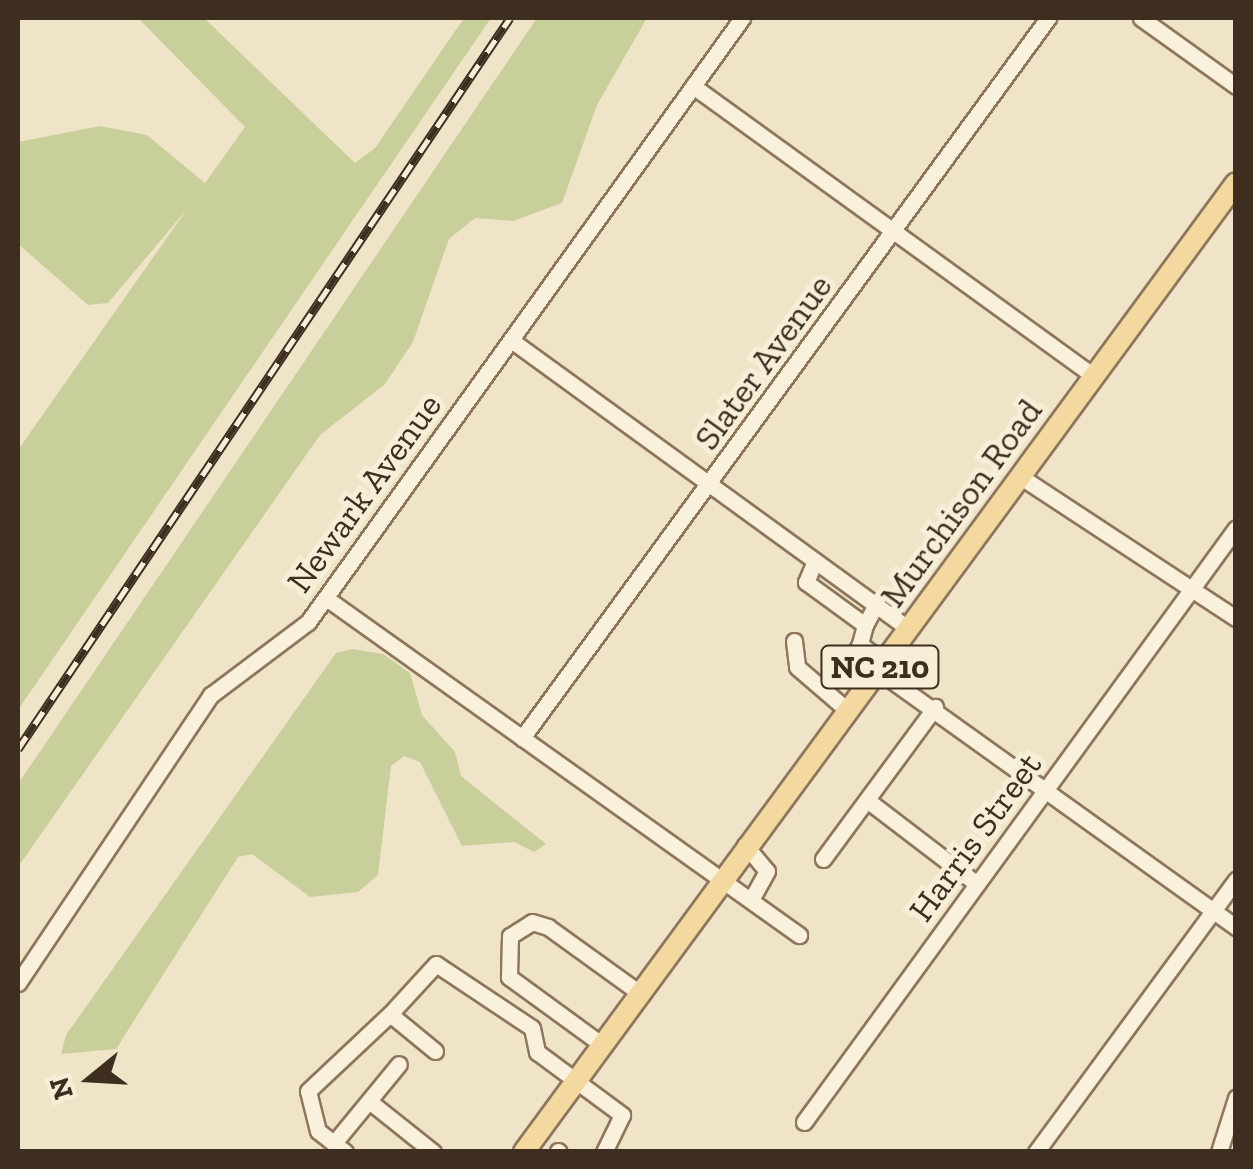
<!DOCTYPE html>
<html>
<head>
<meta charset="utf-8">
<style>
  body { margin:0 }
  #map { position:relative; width:1253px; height:1169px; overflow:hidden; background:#f0e4c8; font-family:"Zilla Slab",serif }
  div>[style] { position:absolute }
  .green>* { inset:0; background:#c9cf9b }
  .roads { filter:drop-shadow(2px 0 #8d765c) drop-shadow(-2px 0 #8d765c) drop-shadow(0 2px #8d765c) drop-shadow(0 -2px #8d765c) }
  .minor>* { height:15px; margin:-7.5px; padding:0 7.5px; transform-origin:7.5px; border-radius:7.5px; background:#faf1dc }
  .major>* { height:20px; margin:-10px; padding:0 10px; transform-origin:10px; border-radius:10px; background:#f3d9a0 }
  .rail>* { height:9px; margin-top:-4.5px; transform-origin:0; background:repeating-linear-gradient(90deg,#f7eed8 0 15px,#3d2e20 0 30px); box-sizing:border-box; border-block:2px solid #3d2e20 }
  span { translate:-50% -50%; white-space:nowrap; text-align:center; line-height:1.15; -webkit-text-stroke:10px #f7eed8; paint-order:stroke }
  .shield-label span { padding:2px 8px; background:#f7eed8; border:2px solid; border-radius:8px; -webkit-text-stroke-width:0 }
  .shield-label { font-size:32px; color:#3d2e20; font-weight:700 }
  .street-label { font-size:35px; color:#3d2e20 }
  .frame { position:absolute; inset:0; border:20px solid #3d2e20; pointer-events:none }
  .north { position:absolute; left:40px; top:1029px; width:100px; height:100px; -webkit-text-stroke:8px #f7eed8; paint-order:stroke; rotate:252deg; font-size:28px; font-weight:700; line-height:40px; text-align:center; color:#3d2e20 }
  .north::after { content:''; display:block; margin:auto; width:35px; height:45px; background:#3d2e20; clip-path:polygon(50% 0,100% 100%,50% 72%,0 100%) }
</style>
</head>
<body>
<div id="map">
  <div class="green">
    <i style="clip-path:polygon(138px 18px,204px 18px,355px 163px,375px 148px,464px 18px,491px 18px,18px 710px,18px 450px,187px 209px,108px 303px,88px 305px,18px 244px,18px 142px,100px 126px,147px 135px,205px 183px,245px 127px)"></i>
    <i style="clip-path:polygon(537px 18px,647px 18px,597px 105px,562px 203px,513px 221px,475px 218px,449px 239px,413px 342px,385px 384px,320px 435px,18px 867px,18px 784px)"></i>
    <i style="clip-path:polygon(352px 649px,383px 654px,410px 673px,422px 715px,455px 752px,461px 776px,546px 844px,534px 852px,514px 842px,462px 846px,420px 762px,404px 756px,391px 766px,378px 875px,358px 892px,310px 897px,252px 854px,238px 857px,116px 1049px,61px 1054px,66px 1035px,336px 653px)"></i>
  </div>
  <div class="roads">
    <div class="minor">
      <i style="left:1141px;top:18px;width:117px;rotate:35.6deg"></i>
      <i style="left:693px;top:86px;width:496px;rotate:35.9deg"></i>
      <i style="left:511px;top:340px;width:492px;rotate:36deg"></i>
      <i style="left:1021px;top:477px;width:257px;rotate:33.3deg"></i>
      <i style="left:815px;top:561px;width:23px;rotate:113deg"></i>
      <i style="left:806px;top:582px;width:73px;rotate:36.1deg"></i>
      <i style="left:865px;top:625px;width:21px;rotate:-62deg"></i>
      <i style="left:326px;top:598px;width:581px;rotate:35.47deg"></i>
      <i style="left:865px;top:625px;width:20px;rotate:105deg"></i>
      <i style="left:860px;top:644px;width:29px;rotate:38deg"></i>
      <i style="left:794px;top:641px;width:26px;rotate:83deg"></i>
      <i style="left:797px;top:667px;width:66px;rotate:40.7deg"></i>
      <i style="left:860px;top:644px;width:17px;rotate:118deg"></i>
      <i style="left:852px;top:659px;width:26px;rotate:37deg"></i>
      <i style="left:877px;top:670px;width:442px;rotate:35.6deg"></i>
      <i style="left:522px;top:738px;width:892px;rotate:-53.85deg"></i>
      <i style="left:867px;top:800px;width:138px;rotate:37.4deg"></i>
      <i style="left:745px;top:845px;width:34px;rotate:50deg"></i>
      <i style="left:767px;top:871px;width:33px;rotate:119deg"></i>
      <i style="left:823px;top:859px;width:189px;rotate:-53.6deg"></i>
      <i style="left:18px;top:983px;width:347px;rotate:-56.2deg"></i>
      <i style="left:211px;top:695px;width:121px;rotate:-37deg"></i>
      <i style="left:308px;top:622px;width:744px;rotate:-54.3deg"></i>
      <i style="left:601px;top:1044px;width:114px;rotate:-143.9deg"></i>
      <i style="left:509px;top:977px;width:41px;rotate:-88.6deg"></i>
      <i style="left:510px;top:936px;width:26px;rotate:-32deg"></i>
      <i style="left:532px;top:922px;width:17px;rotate:17deg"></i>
      <i style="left:548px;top:927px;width:111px;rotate:35.8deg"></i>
      <i style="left:435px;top:1051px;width:58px;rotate:-140.6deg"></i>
      <i style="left:390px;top:1014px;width:68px;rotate:-47.4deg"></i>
      <i style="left:436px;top:964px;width:115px;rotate:33.7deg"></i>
      <i style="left:532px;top:1028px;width:25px;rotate:78deg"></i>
      <i style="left:537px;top:1052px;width:106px;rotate:36.5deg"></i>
      <i style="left:622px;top:1115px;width:41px;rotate:115.9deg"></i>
      <i style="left:369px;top:1101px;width:82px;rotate:38.6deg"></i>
      <i style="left:804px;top:1122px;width:734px;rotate:-53.97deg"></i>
      <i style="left:334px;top:1143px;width:102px;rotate:-50.6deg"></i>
      <i style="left:558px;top:1151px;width:1px;rotate:45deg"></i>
      <i style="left:345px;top:1152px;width:34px;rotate:-142deg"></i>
      <i style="left:318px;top:1131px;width:41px;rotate:-104deg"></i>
      <i style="left:308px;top:1091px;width:112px;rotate:-43.2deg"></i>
      <i style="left:1036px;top:1152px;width:338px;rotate:-53.7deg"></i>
      <i style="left:1219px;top:1152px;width:57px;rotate:-72.5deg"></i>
    </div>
    <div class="major">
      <i style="left:524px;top:1152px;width:1202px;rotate:-53.69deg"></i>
    </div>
  </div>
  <div class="rail">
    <i style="left:18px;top:749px;width:881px;rotate:-56.06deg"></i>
  </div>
  <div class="shield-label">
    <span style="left:880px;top:667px">NC 210</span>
  </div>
  <div class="street-label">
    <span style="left:763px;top:362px;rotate:-54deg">Slater Avenue</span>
    <span style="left:364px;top:493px;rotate:-54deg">Newark Avenue</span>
    <span style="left:961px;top:503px;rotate:-54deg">Murchison Road</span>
    <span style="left:975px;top:837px;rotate:-54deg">Harris Street</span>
  </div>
  <div class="frame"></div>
  <div class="north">N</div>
</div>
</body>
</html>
